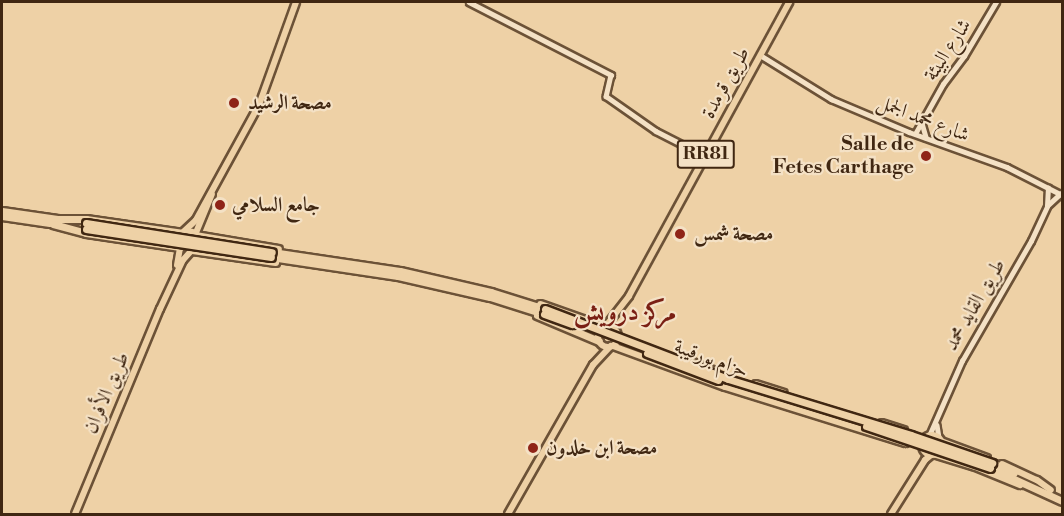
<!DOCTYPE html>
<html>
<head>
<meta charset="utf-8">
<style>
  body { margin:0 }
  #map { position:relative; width:1064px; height:516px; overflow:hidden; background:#eed1a6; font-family:"Libre Bodoni",Amiri,serif }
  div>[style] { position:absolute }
  .roads { filter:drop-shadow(2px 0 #6c5237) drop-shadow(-2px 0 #6c5237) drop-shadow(0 2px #6c5237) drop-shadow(0 -2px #6c5237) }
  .minor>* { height:4.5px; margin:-2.25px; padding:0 2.25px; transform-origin:2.25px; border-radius:2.25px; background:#f4e1c5 }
  .major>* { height:6px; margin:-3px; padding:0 3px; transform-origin:3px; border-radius:3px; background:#eed1a6 }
  .major>.ring { margin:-3px; padding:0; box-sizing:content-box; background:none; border:6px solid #eed1a6; border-radius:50% }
  .highway>* { height:7px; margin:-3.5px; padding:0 3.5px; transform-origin:3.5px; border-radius:3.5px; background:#eed1a6 }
  .bridges { filter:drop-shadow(2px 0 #402712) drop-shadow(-2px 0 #402712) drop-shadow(0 2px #402712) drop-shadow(0 -2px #402712) }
  .highway-bridge>* { height:7px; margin:-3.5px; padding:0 3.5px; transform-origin:3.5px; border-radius:3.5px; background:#eed1a6 }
  .dots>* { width:16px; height:16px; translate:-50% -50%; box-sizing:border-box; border:3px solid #f4e1c5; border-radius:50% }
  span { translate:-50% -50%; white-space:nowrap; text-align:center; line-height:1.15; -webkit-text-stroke:4.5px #f4e1c5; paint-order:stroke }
  .shield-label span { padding:2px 4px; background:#f4e1c5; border:2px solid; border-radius:4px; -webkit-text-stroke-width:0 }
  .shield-label { font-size:18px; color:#402712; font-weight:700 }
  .street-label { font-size:20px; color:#402712 }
  .poi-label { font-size:20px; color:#402712; font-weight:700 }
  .left { translate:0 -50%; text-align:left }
  .right { translate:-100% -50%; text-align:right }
  .district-label { font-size:26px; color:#7a1f14; font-weight:700 }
  .frame { position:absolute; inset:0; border:3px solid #402712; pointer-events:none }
</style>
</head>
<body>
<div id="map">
  <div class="roads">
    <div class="minor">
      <i style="left:469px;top:2px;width:160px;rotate:27.2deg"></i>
      <i style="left:611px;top:75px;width:22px;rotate:103deg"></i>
      <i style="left:606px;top:96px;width:61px;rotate:35deg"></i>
      <i style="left:656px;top:131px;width:55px;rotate:27deg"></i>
      <i style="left:760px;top:55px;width:84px;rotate:31.8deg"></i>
      <i style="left:831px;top:99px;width:85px;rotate:22.9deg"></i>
      <i style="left:909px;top:132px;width:104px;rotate:19.7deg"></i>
      <i style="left:1007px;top:167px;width:62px;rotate:27deg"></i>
      <i style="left:922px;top:123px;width:15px;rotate:74deg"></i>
      <i style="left:915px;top:134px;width:57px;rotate:-60.8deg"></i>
      <i style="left:943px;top:84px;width:35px;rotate:-53deg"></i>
      <i style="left:964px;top:56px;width:63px;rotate:-59.3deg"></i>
      <i style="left:1047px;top:206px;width:18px;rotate:-87deg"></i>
      <i style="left:937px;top:425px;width:13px;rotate:81deg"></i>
      <i style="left:929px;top:436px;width:82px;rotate:-66.3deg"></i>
      <i style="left:962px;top:361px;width:138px;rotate:-60.1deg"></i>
      <i style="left:1031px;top:241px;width:38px;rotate:-65deg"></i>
      <i style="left:1047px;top:206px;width:18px;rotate:-43deg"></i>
    </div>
    <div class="major">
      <i style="left:186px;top:231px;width:6px;rotate:9deg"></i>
      <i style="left:192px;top:232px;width:9px;rotate:54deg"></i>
      <i style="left:180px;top:235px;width:22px;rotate:-43deg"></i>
      <i style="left:196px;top:220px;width:131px;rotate:-61.3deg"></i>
      <i style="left:259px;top:105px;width:109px;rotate:-70.2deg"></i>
      <i style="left:195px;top:235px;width:44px;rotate:-67.5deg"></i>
      <i style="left:177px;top:265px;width:17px;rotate:-80deg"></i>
      <i style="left:605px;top:327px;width:39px;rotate:-52deg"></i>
      <i style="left:629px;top:296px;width:335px;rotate:-61.4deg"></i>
      <i class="ring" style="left:598px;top:327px;width:14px;height:14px"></i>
      <i style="left:613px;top:346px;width:119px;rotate:20.1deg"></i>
      <i style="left:725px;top:387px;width:189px;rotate:17.3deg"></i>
      <i style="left:683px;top:358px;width:35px;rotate:22deg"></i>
      <i style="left:756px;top:384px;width:29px;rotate:18deg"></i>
      <i style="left:882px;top:423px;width:23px;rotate:18deg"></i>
      <i class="ring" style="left:922px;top:435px;width:14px;height:14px"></i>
      <i style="left:941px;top:441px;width:49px;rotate:20.3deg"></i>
      <i style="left:936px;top:455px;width:39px;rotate:17deg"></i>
      <i style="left:973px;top:466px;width:51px;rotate:22deg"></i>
      <i style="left:1002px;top:464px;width:38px;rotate:25deg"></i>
      <i style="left:1037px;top:480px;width:17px;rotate:36deg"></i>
      <i style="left:75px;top:514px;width:222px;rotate:-67.5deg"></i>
      <i style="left:160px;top:309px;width:54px;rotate:-64.9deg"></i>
      <i style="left:183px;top:260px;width:12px;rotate:-48deg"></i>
      <i style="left:508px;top:514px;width:172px;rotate:-60.3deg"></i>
      <i style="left:593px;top:365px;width:26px;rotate:-47deg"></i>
      <i style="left:891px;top:514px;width:64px;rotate:-57.8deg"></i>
      <i style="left:925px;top:460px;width:8px;rotate:-40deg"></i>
    </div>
    <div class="highway">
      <i style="left:2px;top:211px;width:56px;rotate:8.3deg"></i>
      <i style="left:2px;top:216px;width:48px;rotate:8.5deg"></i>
      <i style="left:54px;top:219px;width:32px"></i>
      <i style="left:86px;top:219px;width:98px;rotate:8.2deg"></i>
      <i style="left:53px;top:224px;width:34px;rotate:15deg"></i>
      <i style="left:86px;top:233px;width:95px;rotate:8.5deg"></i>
      <i style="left:195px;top:235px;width:84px;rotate:9.6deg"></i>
      <i style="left:192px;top:250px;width:84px;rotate:8.2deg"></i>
      <i style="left:272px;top:252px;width:129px;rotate:8.4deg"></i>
      <i style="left:400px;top:271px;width:93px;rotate:13deg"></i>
      <i style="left:491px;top:292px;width:57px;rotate:17.5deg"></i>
      <i style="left:271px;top:257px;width:128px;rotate:8.5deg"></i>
      <i style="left:398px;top:276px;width:94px;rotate:12.9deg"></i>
      <i style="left:490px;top:297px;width:57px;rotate:17.5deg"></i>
      <i style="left:540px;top:304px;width:69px;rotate:19.5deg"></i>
      <i style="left:537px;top:315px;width:67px;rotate:22.8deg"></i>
      <i style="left:992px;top:463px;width:24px;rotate:24deg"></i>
      <i style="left:990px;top:468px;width:79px;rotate:24.6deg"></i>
    </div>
  </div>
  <div class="bridges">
    <div class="highway-bridge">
      <i style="left:86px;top:223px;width:188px;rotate:8.9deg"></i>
      <i style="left:86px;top:229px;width:187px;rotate:8.6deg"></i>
      <i style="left:545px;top:309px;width:196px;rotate:20.9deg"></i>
      <i style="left:728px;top:379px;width:191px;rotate:17deg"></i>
      <i style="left:911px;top:435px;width:86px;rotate:19.1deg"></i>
      <i style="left:544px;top:314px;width:30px;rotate:20deg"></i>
      <i style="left:647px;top:353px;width:76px;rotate:20.8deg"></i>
      <i style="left:866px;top:426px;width:131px;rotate:18.7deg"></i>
    </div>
  </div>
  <div class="dots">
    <i style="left:234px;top:103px;background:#8f2418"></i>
    <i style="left:926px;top:156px;background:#8f2418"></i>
    <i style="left:220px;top:205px;background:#8f2418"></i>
    <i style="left:680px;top:234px;background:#8f2418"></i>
    <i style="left:533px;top:448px;background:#8f2418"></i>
  </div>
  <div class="shield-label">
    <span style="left:706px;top:154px">RR81</span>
  </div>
  <div class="street-label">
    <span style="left:948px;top:50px;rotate:-57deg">شارع البيئة</span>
    <span style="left:726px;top:83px;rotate:-61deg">طريق قرمدة</span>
    <span style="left:923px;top:119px;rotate:21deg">شارع محمد الجمل</span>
    <span style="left:975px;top:305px;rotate:-60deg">طريق القايد محمد</span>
    <span style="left:711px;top:359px;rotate:20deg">حزام بورقيبة</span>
    <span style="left:107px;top:393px;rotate:-67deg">طريق الأفران</span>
  </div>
  <div class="poi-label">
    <span class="left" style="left:248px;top:103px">مصحة الرشيد</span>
    <span class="right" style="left:914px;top:156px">Salle de<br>Fetes Carthage</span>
    <span class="left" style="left:232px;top:205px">جامع السلامي</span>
    <span class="left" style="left:694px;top:234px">مصحة شمس</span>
    <span class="left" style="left:546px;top:448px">مصحة ابن خلدون</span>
  </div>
  <div class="district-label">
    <span style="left:625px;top:313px">مركز درويش</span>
  </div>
  <div class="frame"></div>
</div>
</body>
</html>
